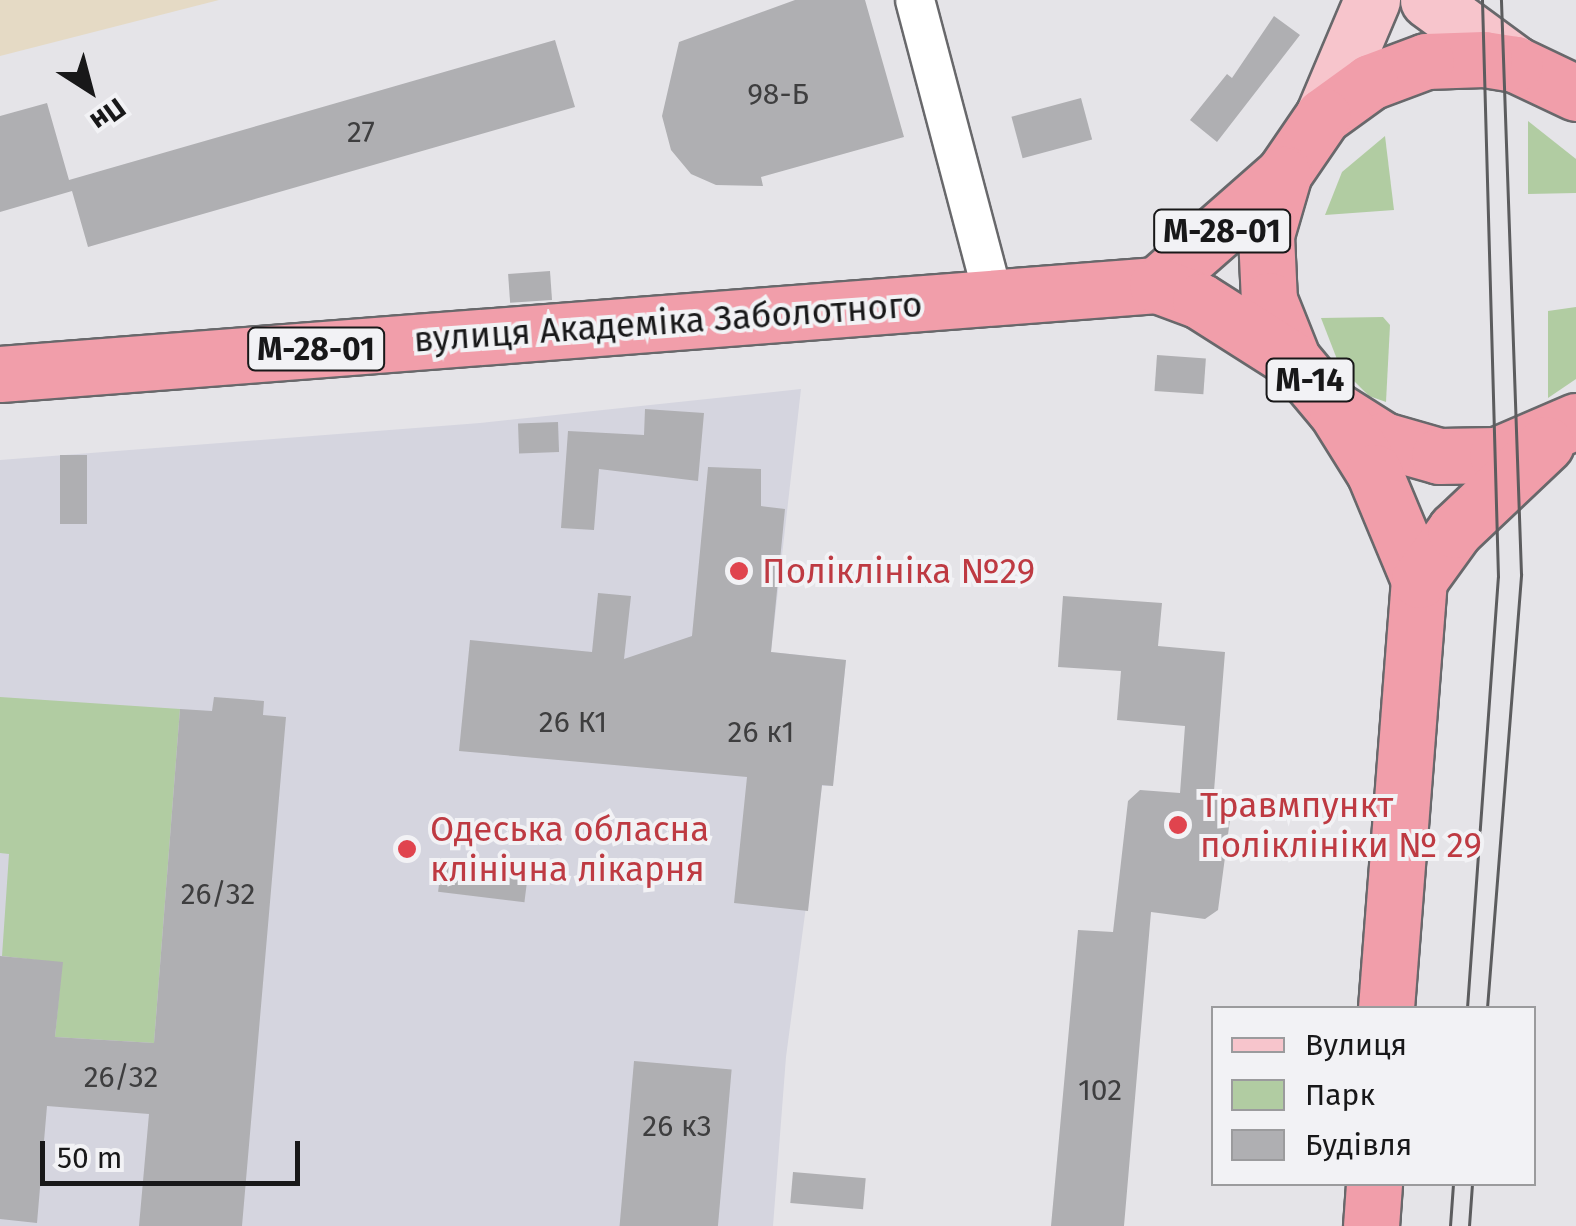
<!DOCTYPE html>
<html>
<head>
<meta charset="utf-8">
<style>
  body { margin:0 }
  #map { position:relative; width:1576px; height:1226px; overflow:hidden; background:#e5e4e8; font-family:"Fira Sans",sans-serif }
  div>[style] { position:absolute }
  .built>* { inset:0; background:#d5d5df }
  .education>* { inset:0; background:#e5dac5 }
  .green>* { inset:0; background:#b1cca2 }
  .building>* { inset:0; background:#afafb2; transform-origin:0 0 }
  .roads { filter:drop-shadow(2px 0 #68686b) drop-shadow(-2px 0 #68686b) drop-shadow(0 2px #68686b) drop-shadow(0 -2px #68686b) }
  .street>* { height:38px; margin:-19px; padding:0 19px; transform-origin:19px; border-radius:19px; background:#fff }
  .primary>* { height:55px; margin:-27.5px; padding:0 27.5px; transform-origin:27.5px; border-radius:27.5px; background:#f7c5cc }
  .highway>* { height:55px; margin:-27.5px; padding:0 27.5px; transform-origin:27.5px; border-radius:27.5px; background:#f19eaa }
  .tram>* { height:2.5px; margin:-1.25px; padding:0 1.25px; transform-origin:1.25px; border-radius:1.25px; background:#5c5c5e }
  .dots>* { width:28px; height:28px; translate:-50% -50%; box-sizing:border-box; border:5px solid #f2f2f5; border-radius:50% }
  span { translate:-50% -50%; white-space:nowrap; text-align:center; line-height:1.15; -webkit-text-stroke:8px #f2f2f5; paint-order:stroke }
  .number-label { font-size:30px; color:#3e3e3f }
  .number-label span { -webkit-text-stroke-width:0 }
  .shield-label span { padding:2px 8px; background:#f2f2f5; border:2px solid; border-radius:8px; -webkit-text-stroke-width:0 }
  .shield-label { font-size:32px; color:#181819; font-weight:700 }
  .street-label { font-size:35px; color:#181819 }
  .health-label { font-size:35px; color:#be3a42 }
  .left { translate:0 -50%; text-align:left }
  .legend { position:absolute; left:1211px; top:1006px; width:325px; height:180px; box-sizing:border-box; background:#f2f2f5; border:2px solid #9b9b9d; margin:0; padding:12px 18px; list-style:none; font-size:30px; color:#181819 }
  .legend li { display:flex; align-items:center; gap:20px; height:50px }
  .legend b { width:50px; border:2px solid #9b9b9d }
  .north { position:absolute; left:40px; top:40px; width:100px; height:100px; -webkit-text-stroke:8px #f2f2f5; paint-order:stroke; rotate:144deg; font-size:28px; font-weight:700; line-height:40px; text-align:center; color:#181819 }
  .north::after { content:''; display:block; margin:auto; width:35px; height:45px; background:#181819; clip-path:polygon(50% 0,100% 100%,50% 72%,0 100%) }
  .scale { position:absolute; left:40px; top:1141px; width:260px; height:45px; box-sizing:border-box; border:5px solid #181819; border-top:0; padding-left:12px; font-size:30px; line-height:35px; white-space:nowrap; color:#181819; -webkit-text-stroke:8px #f2f2f5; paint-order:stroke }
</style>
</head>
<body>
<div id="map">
  <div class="built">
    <i style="clip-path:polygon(801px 389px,771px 652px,846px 660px,833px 786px,822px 786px,786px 1057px,773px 1226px,0 1226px,0 460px,480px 423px)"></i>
  </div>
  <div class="education">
    <i style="clip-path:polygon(0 0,219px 0,0 56px)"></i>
  </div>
  <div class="green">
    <i style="clip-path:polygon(1528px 121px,1576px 159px,1576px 193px,1528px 194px)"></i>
    <i style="clip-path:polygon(1385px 136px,1394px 210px,1325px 215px,1342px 172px)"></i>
    <i style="clip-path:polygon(1576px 307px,1576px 379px,1548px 398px,1548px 311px)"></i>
    <i style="clip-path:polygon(1383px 317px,1390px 325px,1386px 402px,1369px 396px,1340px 367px,1321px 318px)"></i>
    <i style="clip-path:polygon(0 697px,180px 709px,154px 1043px,55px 1037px,62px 963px,2px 956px,9px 854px,0 853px)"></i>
  </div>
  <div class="building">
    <i style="clip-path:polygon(795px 0,865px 0,904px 137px,761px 177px,763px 186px,716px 185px,691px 174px,671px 150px,662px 116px,679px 42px)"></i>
    <i style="clip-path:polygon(1274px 16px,1300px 35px,1217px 142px,1190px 120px,1227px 74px,1232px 78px)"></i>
    <i style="clip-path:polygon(555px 40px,575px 107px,88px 247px,72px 191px,0 212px,0 116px,47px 103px,69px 180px)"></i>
    <i style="left:1081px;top:98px;width:43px;height:72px;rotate:75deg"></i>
    <i style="left:550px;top:271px;width:29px;height:42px;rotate:86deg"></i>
    <i style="left:1157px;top:355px;width:49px;height:36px;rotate:4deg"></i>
    <i style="clip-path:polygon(645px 409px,704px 413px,698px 481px,599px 469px,594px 530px,561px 528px,568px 431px,644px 435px)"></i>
    <i style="left:558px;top:422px;width:30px;height:40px;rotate:88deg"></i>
    <i style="left:60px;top:455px;width:27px;height:69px"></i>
    <i style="clip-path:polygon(708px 467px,761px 469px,761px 506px,785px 509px,771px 652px,846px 660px,833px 786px,822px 785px,808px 911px,734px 903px,747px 777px,459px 751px,470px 640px,592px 652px,598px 593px,631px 596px,624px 659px,692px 636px)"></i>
    <i style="clip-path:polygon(1063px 596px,1162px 603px,1158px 646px,1225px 652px,1214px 791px,1231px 812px,1218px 910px,1205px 919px,1151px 912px,1124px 1226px,1051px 1226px,1078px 930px,1113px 932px,1128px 801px,1140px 790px,1180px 793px,1185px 726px,1117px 720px,1121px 671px,1058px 667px)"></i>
    <i style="clip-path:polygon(214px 697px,264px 701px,263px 715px,286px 717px,242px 1226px,139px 1226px,149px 1114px,47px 1106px,37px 1223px,0 1219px,0 956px,63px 962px,55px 1037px,154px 1043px,180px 709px,212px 711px)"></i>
    <i style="left:442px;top:860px;width:87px;height:32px;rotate:7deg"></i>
    <i style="left:634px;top:1061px;width:98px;height:166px;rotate:5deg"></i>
    <i style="left:793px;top:1172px;width:73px;height:31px;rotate:5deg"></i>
  </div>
  <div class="roads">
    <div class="street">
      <i style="left:915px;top:0;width:308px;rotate:75.2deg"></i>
    </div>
    <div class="primary">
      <i style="left:1428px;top:0;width:108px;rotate:36.3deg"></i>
      <i style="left:1323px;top:116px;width:126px;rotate:-67.1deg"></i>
    </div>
    <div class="highway">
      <i style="left:1576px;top:93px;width:68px;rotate:-154.6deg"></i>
      <i style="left:1515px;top:64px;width:31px;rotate:-171deg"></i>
      <i style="left:1484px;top:59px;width:58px;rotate:178deg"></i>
      <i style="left:1426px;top:61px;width:60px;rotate:159.4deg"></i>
      <i style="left:1370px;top:82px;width:58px;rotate:144.1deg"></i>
      <i style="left:1323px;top:116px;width:69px;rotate:124.4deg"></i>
      <i style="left:1284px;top:173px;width:65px;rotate:106.2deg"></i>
      <i style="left:1266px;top:235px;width:65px;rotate:87.4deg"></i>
      <i style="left:1269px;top:300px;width:65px;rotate:68.2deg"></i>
      <i style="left:1293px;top:360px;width:64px;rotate:50.1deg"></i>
      <i style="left:1334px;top:409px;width:58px;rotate:32.3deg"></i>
      <i style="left:1383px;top:440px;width:58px;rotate:15.9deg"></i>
      <i style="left:1439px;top:456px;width:58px;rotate:-1deg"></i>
      <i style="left:1497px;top:455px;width:86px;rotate:-23.3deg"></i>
      <i style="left:1157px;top:285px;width:167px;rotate:-41.3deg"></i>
      <i style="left:0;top:374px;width:1160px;rotate:-4.4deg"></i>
      <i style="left:1157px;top:285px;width:46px;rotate:20.4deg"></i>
      <i style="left:1200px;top:301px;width:110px;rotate:32.4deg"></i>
      <i style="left:1337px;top:413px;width:70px;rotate:57.9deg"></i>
      <i style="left:1374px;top:472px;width:117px;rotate:67.4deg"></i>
      <i style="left:1386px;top:1008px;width:429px;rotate:-85.6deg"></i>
      <i style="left:1419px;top:580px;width:62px;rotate:-54.2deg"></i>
      <i style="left:1455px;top:530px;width:125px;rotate:-43.4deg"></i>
      <i style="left:1371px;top:1226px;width:42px;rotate:-85.9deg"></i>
    </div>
  </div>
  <div class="tram">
    <i style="left:1467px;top:1008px;width:432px;rotate:-85.9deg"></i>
    <i style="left:1498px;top:577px;width:577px;rotate:-91.59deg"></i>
    <i style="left:1487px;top:1008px;width:435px;rotate:-85.5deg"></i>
    <i style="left:1521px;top:574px;width:574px;rotate:-92deg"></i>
    <i style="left:1450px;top:1226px;width:42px;rotate:-85.9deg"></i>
    <i style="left:1469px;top:1226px;width:42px;rotate:-85.9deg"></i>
  </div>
  <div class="dots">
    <i style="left:739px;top:571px;background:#e0444e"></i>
    <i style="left:1178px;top:825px;background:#e0444e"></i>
    <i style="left:407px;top:849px;background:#e0444e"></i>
  </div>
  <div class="number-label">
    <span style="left:778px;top:94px">98-Б</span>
    <span style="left:361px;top:132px">27</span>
    <span style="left:573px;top:722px">26 К1</span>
    <span style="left:761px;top:732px">26 к1</span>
    <span style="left:218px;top:894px">26/32</span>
    <span style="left:121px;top:1077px">26/32</span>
    <span style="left:1100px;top:1090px">102</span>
    <span style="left:677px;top:1126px">26 к3</span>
  </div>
  <div class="shield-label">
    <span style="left:1222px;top:231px">М-28-01</span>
    <span style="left:316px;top:349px">М-28-01</span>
    <span style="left:1310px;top:380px">М-14</span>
  </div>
  <div class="street-label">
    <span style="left:668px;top:322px;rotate:-4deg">вулиця Академіка Заболотного</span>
  </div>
  <div class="health-label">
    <span class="left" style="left:762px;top:571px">Поліклініка №29</span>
    <span class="left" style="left:1200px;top:825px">Травмпункт<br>поліклініки № 29</span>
    <span class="left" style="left:430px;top:849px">Одеська обласна<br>клінічна лікарня</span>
  </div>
  <ul class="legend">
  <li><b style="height:12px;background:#f7c5cc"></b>Вулиця</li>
  <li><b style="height:28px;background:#b1cca2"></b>Парк</li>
  <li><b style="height:28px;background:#afafb2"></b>Будівля</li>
  </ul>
  <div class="north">Пн</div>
  <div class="scale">50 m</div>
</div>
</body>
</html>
